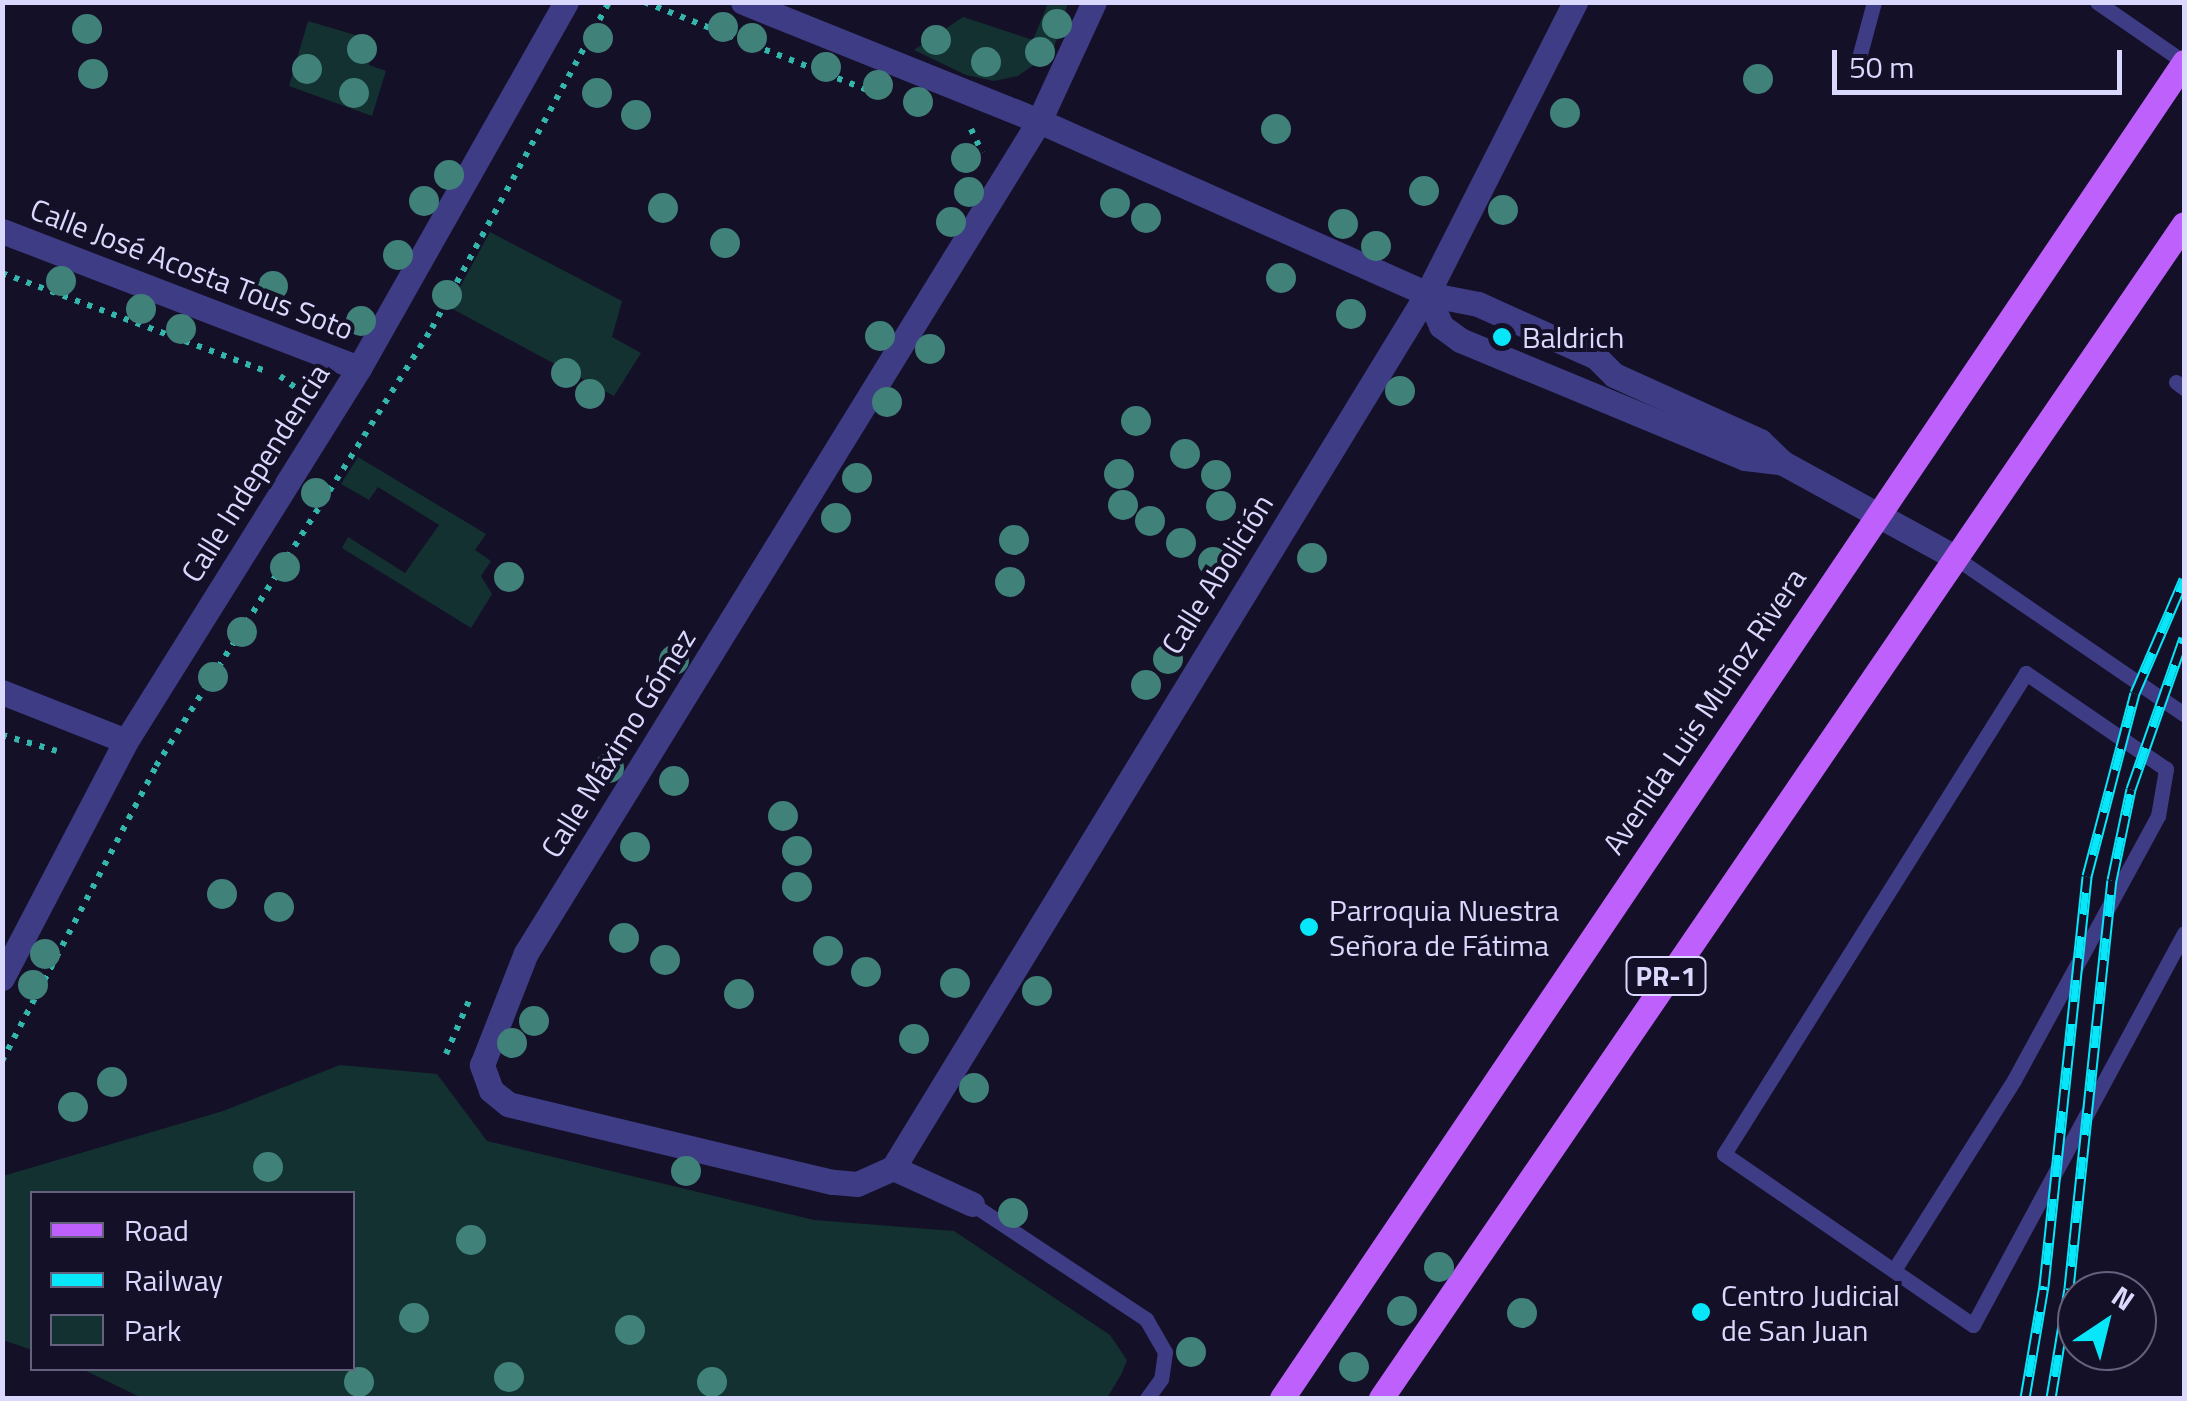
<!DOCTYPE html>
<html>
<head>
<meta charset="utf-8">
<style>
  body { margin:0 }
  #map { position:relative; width:2187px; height:1401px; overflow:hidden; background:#141027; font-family:"Titillium Web",sans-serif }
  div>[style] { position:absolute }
  .green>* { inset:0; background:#133130 }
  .path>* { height:6px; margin-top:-3px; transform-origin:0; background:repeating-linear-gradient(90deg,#33b7ac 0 5px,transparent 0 13px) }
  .lane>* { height:15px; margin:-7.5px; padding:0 7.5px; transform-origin:7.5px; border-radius:7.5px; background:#3e3c85 }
  .street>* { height:25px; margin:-12.5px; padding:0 12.5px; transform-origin:12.5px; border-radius:12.5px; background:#3e3c85 }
  .primary>* { height:25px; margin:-12.5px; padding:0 12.5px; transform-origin:12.5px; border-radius:12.5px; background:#be61fc }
  .rail>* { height:11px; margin-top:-5.5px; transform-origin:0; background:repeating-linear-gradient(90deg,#141027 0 22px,#08e7fa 0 44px); box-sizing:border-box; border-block:2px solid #08e7fa }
  .trees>* { width:30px; height:30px; margin:-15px; border-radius:50%; background:#40817a }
  .dots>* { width:28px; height:28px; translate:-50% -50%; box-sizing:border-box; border:5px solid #141027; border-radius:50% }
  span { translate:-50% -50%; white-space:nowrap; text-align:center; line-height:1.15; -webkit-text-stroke:8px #141027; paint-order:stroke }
  .shield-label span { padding:2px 8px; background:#141027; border:2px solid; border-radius:8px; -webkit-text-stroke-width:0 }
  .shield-label { font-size:28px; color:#dbd8fe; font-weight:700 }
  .street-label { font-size:30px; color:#dbd8fe }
  .poi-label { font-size:30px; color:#dbd8fe }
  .left { translate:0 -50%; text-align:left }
  .frame { position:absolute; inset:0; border:5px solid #dbd8fe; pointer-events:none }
  .legend { position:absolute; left:30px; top:1191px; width:325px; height:180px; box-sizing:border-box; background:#141027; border:2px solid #64607d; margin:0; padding:12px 18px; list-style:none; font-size:30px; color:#dbd8fe }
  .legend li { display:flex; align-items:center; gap:20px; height:50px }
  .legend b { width:50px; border:2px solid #64607d }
  .north { position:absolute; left:2057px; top:1271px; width:100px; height:100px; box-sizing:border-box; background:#141027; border:2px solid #64607d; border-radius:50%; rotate:35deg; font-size:28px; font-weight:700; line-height:40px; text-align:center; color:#dbd8fe }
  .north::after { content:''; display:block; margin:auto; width:35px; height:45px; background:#08e7fa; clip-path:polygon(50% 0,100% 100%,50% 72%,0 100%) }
  .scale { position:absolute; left:1832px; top:50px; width:290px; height:45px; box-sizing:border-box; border:5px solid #dbd8fe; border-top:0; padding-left:12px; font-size:30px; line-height:35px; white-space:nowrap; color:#dbd8fe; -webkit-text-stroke:8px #141027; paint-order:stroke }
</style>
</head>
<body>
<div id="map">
  <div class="green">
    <i style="clip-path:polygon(1048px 3px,1068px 3px,1053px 51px,1018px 76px,994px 81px,966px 75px,914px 50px,963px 17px,1033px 40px)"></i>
    <i style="clip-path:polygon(308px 21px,372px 40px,369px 65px,386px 71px,372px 116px,289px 86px)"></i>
    <i style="clip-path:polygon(490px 232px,622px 301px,612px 337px,641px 353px,614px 396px,449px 307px)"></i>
    <i style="clip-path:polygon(358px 457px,486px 534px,475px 550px,491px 561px,481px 576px,492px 594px,471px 628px,342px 548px,348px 537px,405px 573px,439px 525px,378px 487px,369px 500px,341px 484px)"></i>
    <i style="clip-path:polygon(340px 1065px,437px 1074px,487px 1141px,814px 1220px,954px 1231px,1110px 1335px,1127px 1360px,1122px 1373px,1107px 1398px,142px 1398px,82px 1369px,352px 1368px,352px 1194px,32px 1194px,32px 1350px,3px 1340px,3px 1176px,223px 1111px)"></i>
  </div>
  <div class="path">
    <i style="left:644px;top:2px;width:248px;rotate:21.5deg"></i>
    <i style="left:971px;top:129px;width:26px;rotate:65deg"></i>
    <i style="left:2px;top:273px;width:284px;rotate:20.4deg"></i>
    <i style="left:280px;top:376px;width:31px;rotate:37deg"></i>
    <i style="left:2px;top:735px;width:57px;rotate:16.2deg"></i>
    <i style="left:446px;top:1054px;width:63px;rotate:-66.7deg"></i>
    <i style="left:2px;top:1061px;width:333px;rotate:-62.4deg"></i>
    <i style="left:156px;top:766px;width:518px;rotate:-57.78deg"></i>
    <i style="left:432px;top:328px;width:371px;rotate:-61.5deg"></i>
  </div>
  <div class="lane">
    <i style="left:2097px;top:2px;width:106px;rotate:34.6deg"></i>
    <i style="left:1857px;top:65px;width:65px;rotate:-74.9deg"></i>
    <i style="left:2176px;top:382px;width:10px;rotate:37deg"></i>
    <i style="left:1953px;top:556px;width:280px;rotate:34.4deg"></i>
    <i style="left:972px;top:1204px;width:209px;rotate:33.5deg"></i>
    <i style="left:1146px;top:1319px;width:38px;rotate:60deg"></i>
    <i style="left:1165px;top:1352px;width:27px;rotate:98deg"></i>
    <i style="left:1161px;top:1379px;width:24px;rotate:126deg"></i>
    <i style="left:1894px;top:1270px;width:225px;rotate:-57.7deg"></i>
    <i style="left:2014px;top:1080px;width:301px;rotate:-61.4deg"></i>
    <i style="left:2158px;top:816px;width:48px;rotate:-80.3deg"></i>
    <i style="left:2166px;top:769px;width:170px;rotate:-145.6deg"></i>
    <i style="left:2026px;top:673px;width:568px;rotate:122.12deg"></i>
    <i style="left:1724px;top:1154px;width:302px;rotate:34.5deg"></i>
    <i style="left:1973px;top:1325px;width:445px;rotate:-61.7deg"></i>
  </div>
  <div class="street">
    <i style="left:743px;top:2px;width:319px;rotate:21.9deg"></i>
    <i style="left:1039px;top:121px;width:425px;rotate:24deg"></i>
    <i style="left:1427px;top:294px;width:52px;rotate:11.1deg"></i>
    <i style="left:1478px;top:304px;width:129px;rotate:24.2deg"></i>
    <i style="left:1596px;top:357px;width:25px;rotate:45deg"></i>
    <i style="left:1614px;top:375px;width:160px;rotate:24.3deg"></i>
    <i style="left:1760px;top:441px;width:32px;rotate:44deg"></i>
    <i style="left:1783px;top:463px;width:194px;rotate:28.7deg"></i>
    <i style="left:2px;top:231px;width:382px;rotate:21deg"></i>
    <i style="left:1427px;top:294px;width:35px;rotate:66deg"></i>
    <i style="left:1441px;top:326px;width:24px;rotate:36deg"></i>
    <i style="left:1460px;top:340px;width:308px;rotate:22.5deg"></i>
    <i style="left:1745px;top:458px;width:38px;rotate:7deg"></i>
    <i style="left:2px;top:692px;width:133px;rotate:21.6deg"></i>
    <i style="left:2px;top:978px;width:267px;rotate:-62.4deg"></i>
    <i style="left:126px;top:741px;width:440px;rotate:-58deg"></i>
    <i style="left:359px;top:368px;width:420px;rotate:-60.5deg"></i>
    <i style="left:893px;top:1168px;width:1024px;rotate:-58.58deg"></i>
    <i style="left:1427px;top:294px;width:327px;rotate:-63.1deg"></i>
    <i style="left:972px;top:1204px;width:87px;rotate:-155.5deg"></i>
    <i style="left:893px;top:1168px;width:39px;rotate:156deg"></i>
    <i style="left:857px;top:1184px;width:25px;rotate:-175deg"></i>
    <i style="left:832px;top:1182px;width:333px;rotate:-166.5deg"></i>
    <i style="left:508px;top:1104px;width:22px;rotate:-141deg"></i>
    <i style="left:491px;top:1090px;width:27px;rotate:-110deg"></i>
    <i style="left:482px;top:1065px;width:120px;rotate:-68.6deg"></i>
    <i style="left:526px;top:953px;width:977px;rotate:-58.34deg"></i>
    <i style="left:1039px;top:121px;width:131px;rotate:-65.2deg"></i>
  </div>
  <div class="primary">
    <i style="left:1282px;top:1398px;width:1612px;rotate:-55.97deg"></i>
    <i style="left:1381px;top:1398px;width:1422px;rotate:-55.63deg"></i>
  </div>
  <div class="rail">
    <i style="left:2025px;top:1398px;width:114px;rotate:-80.4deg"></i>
    <i style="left:2044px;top:1286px;width:412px;rotate:-84deg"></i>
    <i style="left:2087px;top:876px;width:189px;rotate:-75.3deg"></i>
    <i style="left:2135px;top:693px;width:124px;rotate:-66.7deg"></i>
    <i style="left:2051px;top:1398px;width:111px;rotate:-80.7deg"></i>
    <i style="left:2069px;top:1288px;width:410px;rotate:-84deg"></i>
    <i style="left:2112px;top:880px;width:93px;rotate:-78.2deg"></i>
    <i style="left:2131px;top:789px;width:160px;rotate:-70.7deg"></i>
  </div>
  <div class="trees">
    <i style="left:1057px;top:24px"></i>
    <i style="left:723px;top:27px"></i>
    <i style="left:87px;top:29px"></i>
    <i style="left:598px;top:38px"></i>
    <i style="left:752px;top:38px"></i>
    <i style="left:936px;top:40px"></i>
    <i style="left:362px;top:49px"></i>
    <i style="left:1040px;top:52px"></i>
    <i style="left:986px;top:62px"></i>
    <i style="left:826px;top:67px"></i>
    <i style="left:307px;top:69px"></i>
    <i style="left:93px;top:74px"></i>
    <i style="left:1758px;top:79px"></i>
    <i style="left:878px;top:85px"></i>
    <i style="left:354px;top:93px"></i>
    <i style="left:597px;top:93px"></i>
    <i style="left:918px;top:102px"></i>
    <i style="left:1565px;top:113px"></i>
    <i style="left:636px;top:115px"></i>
    <i style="left:1276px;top:129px"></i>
    <i style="left:966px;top:158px"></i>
    <i style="left:449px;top:175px"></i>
    <i style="left:1424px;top:191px"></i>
    <i style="left:969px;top:192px"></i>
    <i style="left:424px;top:201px"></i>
    <i style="left:1115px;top:203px"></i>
    <i style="left:663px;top:208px"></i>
    <i style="left:1503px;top:210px"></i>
    <i style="left:1146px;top:218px"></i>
    <i style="left:951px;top:222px"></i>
    <i style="left:1343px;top:224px"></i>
    <i style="left:725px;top:243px"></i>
    <i style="left:1376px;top:246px"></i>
    <i style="left:398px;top:255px"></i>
    <i style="left:1281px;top:278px"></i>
    <i style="left:61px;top:281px"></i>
    <i style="left:273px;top:286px"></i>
    <i style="left:447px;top:295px"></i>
    <i style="left:141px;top:309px"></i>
    <i style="left:1351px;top:314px"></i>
    <i style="left:361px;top:321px"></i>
    <i style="left:181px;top:329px"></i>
    <i style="left:880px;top:336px"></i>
    <i style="left:930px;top:349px"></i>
    <i style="left:566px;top:373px"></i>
    <i style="left:1400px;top:391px"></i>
    <i style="left:590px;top:394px"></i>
    <i style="left:887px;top:402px"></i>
    <i style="left:1136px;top:421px"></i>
    <i style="left:1185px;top:454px"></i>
    <i style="left:1119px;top:474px"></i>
    <i style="left:1216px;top:475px"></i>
    <i style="left:857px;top:478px"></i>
    <i style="left:316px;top:493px"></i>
    <i style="left:1123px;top:505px"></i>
    <i style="left:1221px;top:506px"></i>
    <i style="left:836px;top:518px"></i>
    <i style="left:1150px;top:521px"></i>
    <i style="left:1014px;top:540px"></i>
    <i style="left:1181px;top:543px"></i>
    <i style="left:1312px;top:558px"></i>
    <i style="left:1213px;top:562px"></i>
    <i style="left:285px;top:567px"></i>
    <i style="left:509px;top:577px"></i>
    <i style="left:1010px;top:582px"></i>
    <i style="left:242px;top:632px"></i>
    <i style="left:1168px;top:659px"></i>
    <i style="left:674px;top:660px"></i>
    <i style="left:213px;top:677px"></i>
    <i style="left:1146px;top:685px"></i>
    <i style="left:609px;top:768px"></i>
    <i style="left:674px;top:781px"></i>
    <i style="left:783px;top:816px"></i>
    <i style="left:635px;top:847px"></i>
    <i style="left:797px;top:851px"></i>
    <i style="left:797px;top:887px"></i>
    <i style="left:222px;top:894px"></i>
    <i style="left:279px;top:907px"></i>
    <i style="left:624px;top:938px"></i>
    <i style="left:828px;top:951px"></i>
    <i style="left:45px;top:954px"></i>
    <i style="left:665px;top:960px"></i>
    <i style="left:866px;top:972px"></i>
    <i style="left:955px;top:983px"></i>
    <i style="left:33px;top:985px"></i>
    <i style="left:1037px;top:991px"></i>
    <i style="left:739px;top:994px"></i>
    <i style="left:534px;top:1021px"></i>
    <i style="left:914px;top:1039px"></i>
    <i style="left:512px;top:1043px"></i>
    <i style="left:112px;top:1082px"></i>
    <i style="left:974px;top:1088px"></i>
    <i style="left:73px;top:1107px"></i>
    <i style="left:268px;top:1167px"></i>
    <i style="left:686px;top:1171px"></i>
    <i style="left:1013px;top:1213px"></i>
    <i style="left:471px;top:1240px"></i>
    <i style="left:1439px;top:1267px"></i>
    <i style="left:1402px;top:1311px"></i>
    <i style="left:1522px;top:1313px"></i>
    <i style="left:414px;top:1318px"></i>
    <i style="left:630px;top:1330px"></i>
    <i style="left:1191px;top:1352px"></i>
    <i style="left:1354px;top:1367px"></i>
    <i style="left:509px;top:1377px"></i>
    <i style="left:359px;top:1382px"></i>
    <i style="left:712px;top:1382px"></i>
  </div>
  <div class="dots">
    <i style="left:1502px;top:337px;background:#08e7fa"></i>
    <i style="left:1309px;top:927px;background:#08e7fa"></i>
    <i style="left:1701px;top:1312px;background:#08e7fa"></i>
  </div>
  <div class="shield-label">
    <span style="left:1666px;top:976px">PR-1</span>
  </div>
  <div class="street-label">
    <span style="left:192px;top:269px;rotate:21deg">Calle José Acosta Tous Soto</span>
    <span style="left:255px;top:473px;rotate:-58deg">Calle Independencia</span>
    <span style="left:1217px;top:574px;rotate:-58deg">Calle Abolición</span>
    <span style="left:1704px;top:711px;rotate:-56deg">Avenida Luis Muñoz Rivera</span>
    <span style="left:618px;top:743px;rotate:-58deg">Calle Máximo Gómez</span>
  </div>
  <div class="poi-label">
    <span class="left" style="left:1522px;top:337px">Baldrich</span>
    <span class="left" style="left:1329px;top:927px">Parroquia Nuestra<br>Señora de Fátima</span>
    <span class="left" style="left:1721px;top:1312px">Centro Judicial<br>de San Juan</span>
  </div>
  <div class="frame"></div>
  <ul class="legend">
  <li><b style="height:12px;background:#be61fc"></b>Road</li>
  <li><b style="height:12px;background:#08e7fa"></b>Railway</li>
  <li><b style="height:28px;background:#133130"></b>Park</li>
  </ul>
  <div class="north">N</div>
  <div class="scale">50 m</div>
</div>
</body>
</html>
